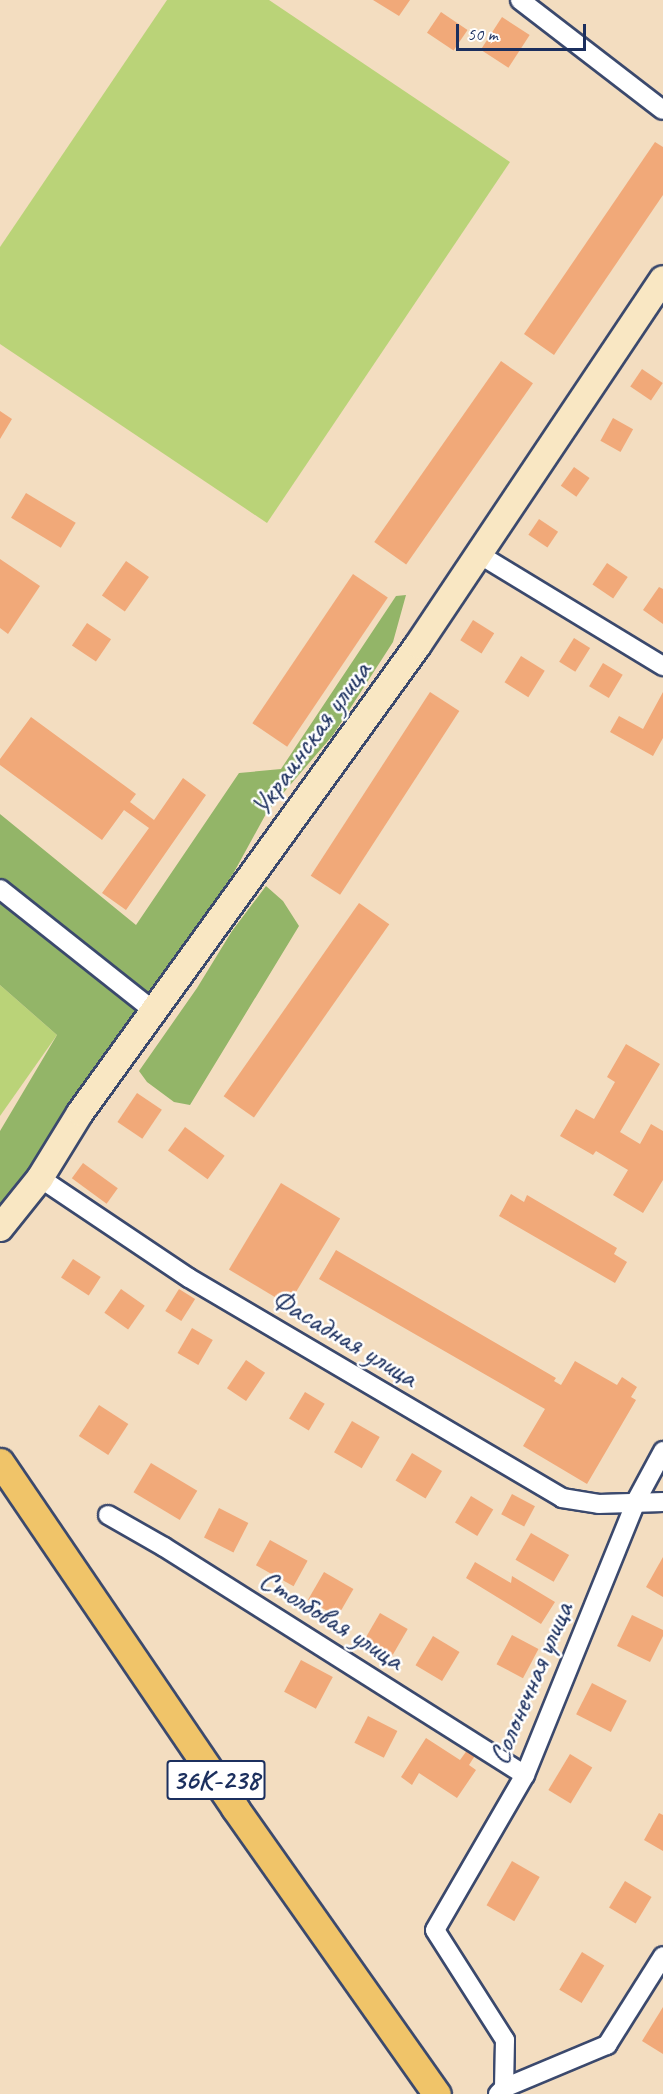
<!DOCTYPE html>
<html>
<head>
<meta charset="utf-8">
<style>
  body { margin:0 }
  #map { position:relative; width:663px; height:2094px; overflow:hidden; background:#f3ddc0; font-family:Caveat,sans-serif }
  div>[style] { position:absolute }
  .green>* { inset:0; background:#bad378 }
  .forest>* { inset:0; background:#93b568 }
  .building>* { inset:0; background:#f1a979; transform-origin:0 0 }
  .roads { filter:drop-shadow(2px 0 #3b496d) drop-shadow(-2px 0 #3b496d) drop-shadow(0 2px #3b496d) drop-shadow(0 -2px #3b496d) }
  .street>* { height:18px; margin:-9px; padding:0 9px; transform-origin:9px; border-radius:9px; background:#fff }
  .secondary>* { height:26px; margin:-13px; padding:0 13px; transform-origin:13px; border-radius:13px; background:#f9e7c3 }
  .primary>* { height:27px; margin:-13.5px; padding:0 13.5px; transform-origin:13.5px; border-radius:13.5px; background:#f0c469 }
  span { translate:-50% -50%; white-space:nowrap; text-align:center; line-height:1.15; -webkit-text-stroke:5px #fff; paint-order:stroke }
  .shield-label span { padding:2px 4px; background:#fff; border:2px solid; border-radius:4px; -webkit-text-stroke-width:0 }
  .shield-label { font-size:28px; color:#1b2f5e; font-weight:700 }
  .street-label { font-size:30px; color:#1b2f5e }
  .scale { position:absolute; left:456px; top:24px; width:130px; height:27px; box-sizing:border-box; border:3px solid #1b2f5e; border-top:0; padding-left:8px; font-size:18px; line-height:21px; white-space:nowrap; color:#1b2f5e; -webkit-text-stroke:4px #fff; paint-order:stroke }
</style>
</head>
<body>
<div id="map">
  <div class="green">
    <i style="clip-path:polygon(167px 0,269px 0,510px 162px,267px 523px,0 344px,0 247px)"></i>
    <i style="clip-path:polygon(0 985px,57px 1035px,0 1116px)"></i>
  </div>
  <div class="forest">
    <i style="clip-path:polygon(406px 595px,393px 642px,333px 735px,267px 812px,233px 874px,0 1216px,0 1131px,57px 1035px,0 985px,0 814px,136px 925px,239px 773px,281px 769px,396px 596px)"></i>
    <i style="clip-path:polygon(266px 886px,283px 901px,299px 926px,190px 1105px,174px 1102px,147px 1082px,139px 1071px,197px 988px,232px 931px)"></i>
  </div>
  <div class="building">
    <i style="clip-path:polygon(373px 0,410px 0,399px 16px)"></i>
    <i style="left:441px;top:12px;width:32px;height:25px;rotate:34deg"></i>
    <i style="left:502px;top:17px;width:33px;height:39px;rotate:33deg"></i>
    <i style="clip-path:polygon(655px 142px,663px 147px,663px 195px,554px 355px,524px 334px)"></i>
    <i style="left:501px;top:361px;width:39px;height:221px;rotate:35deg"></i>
    <i style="left:642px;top:369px;width:25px;height:21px;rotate:34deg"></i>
    <i style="clip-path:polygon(0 411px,12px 419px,0 439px)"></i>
    <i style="left:613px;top:418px;width:23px;height:26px;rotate:29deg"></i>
    <i style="left:574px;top:467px;width:19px;height:23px;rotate:35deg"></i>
    <i style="left:26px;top:493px;width:58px;height:29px;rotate:31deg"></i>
    <i style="left:539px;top:519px;width:23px;height:19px;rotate:34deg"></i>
    <i style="clip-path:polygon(0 559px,40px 586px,8px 634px,0 628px)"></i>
    <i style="left:126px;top:561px;width:28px;height:42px;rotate:35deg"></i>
    <i style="left:607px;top:563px;width:25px;height:26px;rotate:34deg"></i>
    <i style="left:353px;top:574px;width:42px;height:180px;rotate:34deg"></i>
    <i style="clip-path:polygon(659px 587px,663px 589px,663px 624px,643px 610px)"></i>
    <i style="left:473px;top:620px;width:25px;height:24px;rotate:32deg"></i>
    <i style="left:87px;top:623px;width:29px;height:27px;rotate:34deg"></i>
    <i style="left:574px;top:638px;width:19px;height:28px;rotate:32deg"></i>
    <i style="left:521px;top:656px;width:28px;height:31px;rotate:32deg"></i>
    <i style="left:603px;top:663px;width:23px;height:27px;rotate:31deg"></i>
    <i style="left:430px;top:692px;width:35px;height:219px;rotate:33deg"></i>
    <i style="clip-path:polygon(663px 692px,663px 738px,653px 756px,610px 732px,619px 716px,643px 729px)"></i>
    <i style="clip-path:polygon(31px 717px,136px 794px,130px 802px,154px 820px,183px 778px,206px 795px,126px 910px,102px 893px,149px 828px,124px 810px,102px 840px,0 765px,0 759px)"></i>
    <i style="left:359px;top:903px;width:37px;height:236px;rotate:35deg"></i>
    <i style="clip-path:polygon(626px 1044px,660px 1064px,620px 1132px,640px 1144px,651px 1124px,663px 1131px,663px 1180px,643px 1213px,613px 1195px,628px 1170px,596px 1151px,593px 1155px,560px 1136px,576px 1109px,594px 1119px,615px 1082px,607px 1077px)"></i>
    <i style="left:137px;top:1093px;width:30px;height:35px;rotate:34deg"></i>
    <i style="left:185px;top:1127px;width:49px;height:29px;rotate:36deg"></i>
    <i style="left:83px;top:1163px;width:43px;height:19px;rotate:36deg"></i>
    <i style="left:281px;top:1183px;width:69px;height:101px;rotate:31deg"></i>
    <i style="clip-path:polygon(511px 1194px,524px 1202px,527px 1195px,617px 1248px,614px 1254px,627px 1262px,615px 1283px,499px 1216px)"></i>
    <i style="clip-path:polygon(336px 1250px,556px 1378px,554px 1381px,561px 1385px,575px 1361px,617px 1385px,622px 1377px,637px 1387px,631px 1397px,636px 1400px,587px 1484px,523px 1446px,545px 1409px,319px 1279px)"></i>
    <i style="left:73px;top:1259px;width:33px;height:22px;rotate:33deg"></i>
    <i style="left:121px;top:1289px;width:29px;height:29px;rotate:35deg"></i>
    <i style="left:179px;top:1289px;width:19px;height:26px;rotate:32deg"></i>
    <i style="left:192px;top:1328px;width:24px;height:29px;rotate:30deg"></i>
    <i style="left:246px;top:1360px;width:23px;height:34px;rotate:34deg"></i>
    <i style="left:305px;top:1392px;width:23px;height:31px;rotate:31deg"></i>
    <i style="left:99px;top:1405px;width:35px;height:37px;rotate:33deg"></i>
    <i style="left:352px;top:1421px;width:32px;height:36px;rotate:30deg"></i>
    <i style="left:412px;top:1453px;width:35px;height:32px;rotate:31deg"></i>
    <i style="left:151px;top:1463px;width:54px;height:34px;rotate:31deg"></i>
    <i style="left:512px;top:1494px;width:26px;height:23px;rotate:28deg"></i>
    <i style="left:471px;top:1496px;width:26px;height:31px;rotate:31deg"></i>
    <i style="left:219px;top:1508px;width:33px;height:33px;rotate:27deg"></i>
    <i style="left:531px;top:1533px;width:44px;height:31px;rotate:30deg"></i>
    <i style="left:270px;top:1540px;width:43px;height:29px;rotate:29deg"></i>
    <i style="clip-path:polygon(663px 1557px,663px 1597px,646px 1587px)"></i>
    <i style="clip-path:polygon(475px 1562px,511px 1583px,512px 1576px,555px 1602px,541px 1624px,466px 1578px)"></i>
    <i style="left:324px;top:1572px;width:34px;height:32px;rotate:30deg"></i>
    <i style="left:380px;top:1613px;width:32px;height:31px;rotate:30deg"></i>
    <i style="clip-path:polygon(632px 1615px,663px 1630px,663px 1636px,650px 1662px,617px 1646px)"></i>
    <i style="left:512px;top:1635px;width:30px;height:33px;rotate:28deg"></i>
    <i style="left:433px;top:1636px;width:31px;height:34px;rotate:31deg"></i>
    <i style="left:301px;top:1660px;width:36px;height:36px;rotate:28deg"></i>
    <i style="left:592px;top:1683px;width:39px;height:35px;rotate:27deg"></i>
    <i style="left:368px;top:1716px;width:33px;height:30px;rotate:27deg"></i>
    <i style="clip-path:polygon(426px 1738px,460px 1760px,468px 1749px,476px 1754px,469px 1765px,476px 1770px,457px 1798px,419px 1773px,412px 1785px,401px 1777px)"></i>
    <i style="left:570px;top:1754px;width:26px;height:42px;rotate:31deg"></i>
    <i style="clip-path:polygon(659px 1813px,663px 1815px,663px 1851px,644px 1840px)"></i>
    <i style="left:512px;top:1861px;width:32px;height:51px;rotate:30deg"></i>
    <i style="left:625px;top:1881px;width:31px;height:31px;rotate:31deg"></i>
    <i style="left:582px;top:1952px;width:26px;height:44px;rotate:31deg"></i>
    <i style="clip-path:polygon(663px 2007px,663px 2054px,642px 2041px)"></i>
  </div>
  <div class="roads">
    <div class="street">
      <i style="left:520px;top:0;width:180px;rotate:37.6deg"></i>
      <i style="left:477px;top:553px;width:218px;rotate:31.3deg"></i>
      <i style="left:0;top:889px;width:196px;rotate:38.4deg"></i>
      <i style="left:40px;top:1178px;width:179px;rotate:33.9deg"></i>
      <i style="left:189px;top:1278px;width:433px;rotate:30.5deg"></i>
      <i style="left:562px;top:1498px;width:37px;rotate:9deg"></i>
      <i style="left:599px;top:1504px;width:64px;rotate:-1.8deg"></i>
      <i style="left:108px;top:1515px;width:64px;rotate:29.7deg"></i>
      <i style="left:164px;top:1547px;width:427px;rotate:32.3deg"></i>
      <i style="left:504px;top:2088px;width:48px;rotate:-88.8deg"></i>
      <i style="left:505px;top:2040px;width:130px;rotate:-122.5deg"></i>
      <i style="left:435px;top:1930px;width:179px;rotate:-59.9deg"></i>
      <i style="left:525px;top:1775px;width:296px;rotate:-67.9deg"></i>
      <i style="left:636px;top:1501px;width:57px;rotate:-61.6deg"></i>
      <i style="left:498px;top:2094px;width:8px;rotate:-45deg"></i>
      <i style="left:504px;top:2088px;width:112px;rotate:-22.7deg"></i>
      <i style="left:607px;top:2045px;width:105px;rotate:-57.8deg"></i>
    </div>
    <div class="secondary">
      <i style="left:0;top:1228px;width:64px;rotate:-51.3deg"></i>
      <i style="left:40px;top:1178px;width:76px;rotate:-58.4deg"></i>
      <i style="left:80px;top:1113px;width:577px;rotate:-54.16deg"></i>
      <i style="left:418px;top:645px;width:440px;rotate:-56.2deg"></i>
    </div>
    <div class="primary">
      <i style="left:0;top:1462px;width:418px;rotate:55.8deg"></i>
      <i style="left:235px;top:1808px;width:350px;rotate:54.8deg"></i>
    </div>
  </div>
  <div class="shield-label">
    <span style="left:216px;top:1780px">36К-238</span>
  </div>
  <div class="street-label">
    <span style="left:310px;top:738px;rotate:-54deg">Украинская улица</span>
    <span style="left:345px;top:1337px;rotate:31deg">Фасадная улица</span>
    <span style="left:332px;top:1619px;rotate:32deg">Столбовая улица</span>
    <span style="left:530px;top:1683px;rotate:-67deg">Солонечная улица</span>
  </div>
  <div class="scale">50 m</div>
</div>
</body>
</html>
